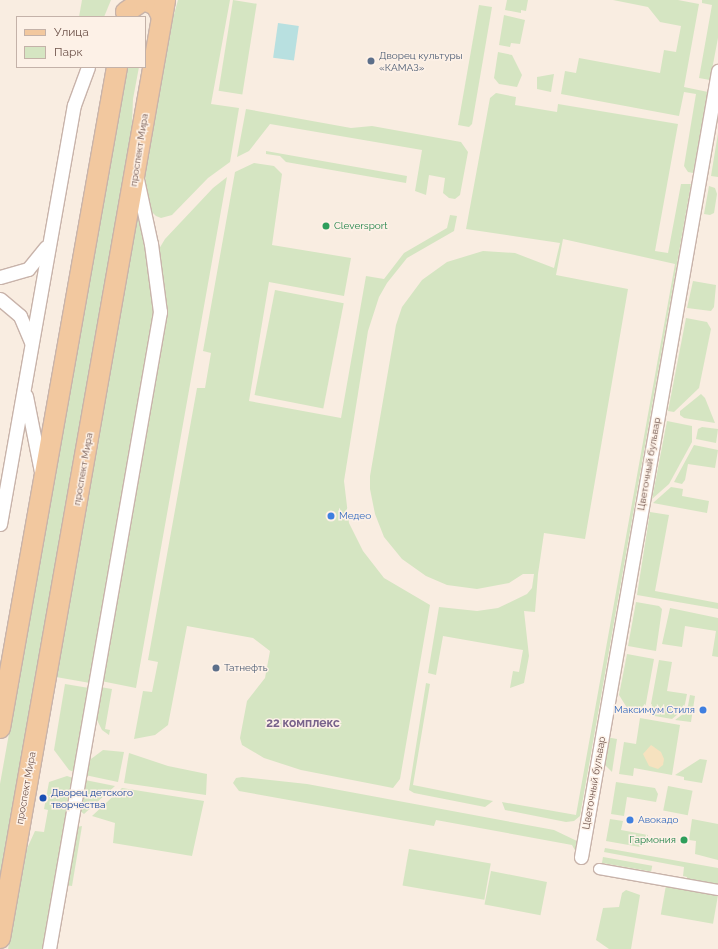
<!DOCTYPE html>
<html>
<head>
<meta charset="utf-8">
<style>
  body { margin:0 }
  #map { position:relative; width:718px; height:949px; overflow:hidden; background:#f9ede1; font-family:Raleway,sans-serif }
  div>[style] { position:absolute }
  .green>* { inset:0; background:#d5e5c2; transform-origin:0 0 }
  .sand>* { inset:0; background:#f6e2bf }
  .water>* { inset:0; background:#b8e0e0; transform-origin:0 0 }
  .roads { filter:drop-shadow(1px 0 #c8b3aa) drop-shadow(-1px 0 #c8b3aa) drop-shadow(0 1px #c8b3aa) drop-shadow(0 -1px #c8b3aa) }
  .pedestrian>* { height:10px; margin:-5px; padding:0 5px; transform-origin:5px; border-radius:5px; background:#fff }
  .minor>* { height:13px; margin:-6.5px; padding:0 6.5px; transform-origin:6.5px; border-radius:6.5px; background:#fff }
  .primary>* { height:20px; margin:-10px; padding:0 10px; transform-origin:10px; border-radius:10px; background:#f2c89f }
  .dots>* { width:11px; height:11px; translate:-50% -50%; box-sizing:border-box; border:2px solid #fdf1e7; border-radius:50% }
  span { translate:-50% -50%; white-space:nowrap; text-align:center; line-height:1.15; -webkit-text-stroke:3px #fdf1e7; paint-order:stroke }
  .service-label { font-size:10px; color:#4e5e75 }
  .left { translate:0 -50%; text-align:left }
  .street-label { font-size:10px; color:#6e534b }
  .leisure-label { font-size:10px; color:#27864d }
  .right { translate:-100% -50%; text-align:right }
  .shop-label { font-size:10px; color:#366cbe }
  .transit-label { font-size:10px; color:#164399 }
  .quarter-label { font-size:12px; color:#78638b; font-weight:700 }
  .legend { position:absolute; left:16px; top:16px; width:130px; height:52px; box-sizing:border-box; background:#fdf1e7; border:1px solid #c4b2a9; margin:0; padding:5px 7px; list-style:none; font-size:12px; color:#6e534b }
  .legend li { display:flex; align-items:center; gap:8px; height:20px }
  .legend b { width:20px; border:1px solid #c4b2a9 }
</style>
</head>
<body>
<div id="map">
  <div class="green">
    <i style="clip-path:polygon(82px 0,111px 0,104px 17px,79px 17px)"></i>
    <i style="clip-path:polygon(178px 0,230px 0,211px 104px,239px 108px,230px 162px,208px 178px,172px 215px,161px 218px,156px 216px,149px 209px,145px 177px,173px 18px)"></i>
    <i style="left:233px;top:0;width:24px;height:92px;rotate:9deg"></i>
    <i style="clip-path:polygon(507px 0,528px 0,526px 11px,521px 10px,521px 13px,505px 10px)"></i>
    <i style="clip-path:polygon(613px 0,678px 0,699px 4px,684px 87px,708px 92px,693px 173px,688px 172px,684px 166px,696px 94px,684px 92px,679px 116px,561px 94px,565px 71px,576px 73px,579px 58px,660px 73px,664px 50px,676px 52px,681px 26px,660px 22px,648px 7px)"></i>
    <i style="clip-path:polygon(702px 0,718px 0,718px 38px,710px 80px,699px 78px,712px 5px,702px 3px)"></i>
    <i style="clip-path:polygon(479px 5px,492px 7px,472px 124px,469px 127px,458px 125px)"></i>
    <i style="clip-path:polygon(504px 15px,525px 20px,520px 44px,511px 43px,510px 47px,499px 45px)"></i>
    <i style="clip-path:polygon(498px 52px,512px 55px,522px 75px,517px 87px,499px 84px,494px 78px)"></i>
    <i style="clip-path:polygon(128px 67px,139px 67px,133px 99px,131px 148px,0 889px,0 784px)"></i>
    <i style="clip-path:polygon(554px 74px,551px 92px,537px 89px,537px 77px)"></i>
    <i style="clip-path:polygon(496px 93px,516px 97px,515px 105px,557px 112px,558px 104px,678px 124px,655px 251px,668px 253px,681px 184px,691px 184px,580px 816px,574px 821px,566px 822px,505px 810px,502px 802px,576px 815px,675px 264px,563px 239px,556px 275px,628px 289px,585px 539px,544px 533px,538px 574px,535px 612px,524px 611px,529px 656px,524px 683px,510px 688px,513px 671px,519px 672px,523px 650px,443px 636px,436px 675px,428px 673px,439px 607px,477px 611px,498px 608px,527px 594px,532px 588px,534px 574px,523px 574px,509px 583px,477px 589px,447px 585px,426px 576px,402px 559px,384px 537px,375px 514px,370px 489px,370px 476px,396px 325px,402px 307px,422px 280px,447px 262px,483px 251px,515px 253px,554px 268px,560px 243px,466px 229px,490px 98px)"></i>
    <i style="clip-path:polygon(246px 109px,351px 128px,372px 126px,461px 142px,468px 152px,460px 195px,455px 199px,449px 198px,443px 193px,445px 178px,429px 175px,426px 195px,415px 191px,422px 150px,270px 124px,249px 151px,237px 157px)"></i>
    <i style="clip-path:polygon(718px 133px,718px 177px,711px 176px)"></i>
    <i style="clip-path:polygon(266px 151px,407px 176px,406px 183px,286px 162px,280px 156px,266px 154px)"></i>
    <i style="clip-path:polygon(254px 163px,274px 166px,282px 174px,272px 245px,351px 258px,344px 296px,269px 282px,249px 401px,341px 418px,366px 276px,384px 279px,404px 253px,447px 228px,450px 215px,457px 216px,454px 231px,407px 258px,387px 283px,379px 297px,368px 331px,344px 481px,349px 523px,363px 551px,384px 578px,430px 605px,400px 779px,393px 788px,301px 770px,264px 758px,242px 745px,240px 738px,247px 701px,265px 678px,270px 651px,253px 638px,187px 626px,168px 725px,155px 735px,134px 739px,143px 691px,152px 692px,158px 662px,148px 660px,197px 388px,205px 388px,211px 353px,203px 351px,235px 172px)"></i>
    <i style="clip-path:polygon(227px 177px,136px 688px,101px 681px,165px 312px,159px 249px,165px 239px,213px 188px)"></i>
    <i style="clip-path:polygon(709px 186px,715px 188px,717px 194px,714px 213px,710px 215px,704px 214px)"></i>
    <i style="clip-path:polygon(139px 211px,155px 302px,90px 683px,56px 677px)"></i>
    <i style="clip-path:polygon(693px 281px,716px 285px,714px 307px,711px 311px,687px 308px)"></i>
    <i style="left:275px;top:290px;width:70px;height:107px;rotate:11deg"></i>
    <i style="clip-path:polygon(686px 318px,707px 322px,711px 329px,699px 388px,674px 412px,668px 411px)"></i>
    <i style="clip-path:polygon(701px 394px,705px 398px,715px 423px,684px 418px,680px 415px,680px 411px)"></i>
    <i style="clip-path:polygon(667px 421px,692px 426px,692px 442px,669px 484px,652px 499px)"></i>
    <i style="clip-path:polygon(702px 427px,718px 429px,716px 443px,696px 439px,698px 429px)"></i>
    <i style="clip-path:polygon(694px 445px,718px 450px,715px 468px,688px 464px,685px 480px,682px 484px,674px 482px)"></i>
    <i style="clip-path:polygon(671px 487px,683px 489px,682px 496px,709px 501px,707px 513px,653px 503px)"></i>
    <i style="clip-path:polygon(650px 512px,669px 515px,655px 591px,718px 603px,718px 609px,637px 595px)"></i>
    <i style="clip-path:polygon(636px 602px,659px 606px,662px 609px,656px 651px,628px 646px)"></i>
    <i style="clip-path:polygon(670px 608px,718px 618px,718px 657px,712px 656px,716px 631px,685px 626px,682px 647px,662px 644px)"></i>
    <i style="clip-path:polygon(627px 654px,654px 659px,644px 714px,629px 711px,619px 695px)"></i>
    <i style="clip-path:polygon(659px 660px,672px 662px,667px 691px,687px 694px,684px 709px,672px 719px,649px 715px)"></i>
    <i style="clip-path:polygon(426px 683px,430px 684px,413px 785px,493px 801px,485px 807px,414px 793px,409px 790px)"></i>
    <i style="clip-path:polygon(65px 684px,89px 688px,74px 772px,69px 770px,54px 750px)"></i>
    <i style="clip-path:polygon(100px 687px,112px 689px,105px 729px,110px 730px,109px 735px,102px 730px,97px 720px)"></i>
    <i style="clip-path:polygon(690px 695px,695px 696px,691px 722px,675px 720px,687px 711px)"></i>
    <i style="clip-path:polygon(640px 718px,680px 725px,672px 775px,634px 768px,633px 776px,619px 774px,624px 742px,636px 744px)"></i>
    <i style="clip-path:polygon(606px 737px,617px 739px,612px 772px,603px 763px)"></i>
    <i style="clip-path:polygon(103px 750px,124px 752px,118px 782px,85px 775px,87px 762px)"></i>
    <i style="clip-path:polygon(129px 753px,168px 766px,207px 774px,206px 795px,124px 783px)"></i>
    <i style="clip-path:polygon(700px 759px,707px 760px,702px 783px,684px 780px,684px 777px,675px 775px)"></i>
    <i style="clip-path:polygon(67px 776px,73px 778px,43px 949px,8px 949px,25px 853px,35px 831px,44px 832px,48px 810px,44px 809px,49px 782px)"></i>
    <i style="clip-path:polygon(242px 777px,307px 784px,554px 830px,579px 842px,576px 852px,572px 845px,436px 820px,434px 826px,239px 791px,233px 783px,236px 778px)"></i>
    <i style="clip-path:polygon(85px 780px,115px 786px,84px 814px,79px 810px)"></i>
    <i style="clip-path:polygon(616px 782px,655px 788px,658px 794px,656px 802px,627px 797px,624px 816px,611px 814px)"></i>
    <i style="left:668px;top:786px;width:25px;height:25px;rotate:11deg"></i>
    <i style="clip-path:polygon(122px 788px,204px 801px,192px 856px,113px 843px,115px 823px,92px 816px)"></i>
    <i style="clip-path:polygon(610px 819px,623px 821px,621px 830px,648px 835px,645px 844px,640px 847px,606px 841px)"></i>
    <i style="clip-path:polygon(692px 819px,718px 824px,718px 860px,695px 854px,696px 841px,689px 840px)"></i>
    <i style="clip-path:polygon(82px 826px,72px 886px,65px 885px,77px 827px)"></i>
    <i style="clip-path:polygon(605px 848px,718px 868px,718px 887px,687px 882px,687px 877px,683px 876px,684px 867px,604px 852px)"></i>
    <i style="left:409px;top:849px;width:83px;height:37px;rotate:10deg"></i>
    <i style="left:603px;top:857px;width:50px;height:6px;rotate:10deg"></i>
    <i style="left:491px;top:871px;width:57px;height:34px;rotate:11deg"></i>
    <i style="left:666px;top:885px;width:53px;height:30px;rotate:10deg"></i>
    <i style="clip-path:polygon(626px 890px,640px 895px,631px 949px,609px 949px,596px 940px,603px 908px,619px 907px,622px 893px)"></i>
  </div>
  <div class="sand">
    <i style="clip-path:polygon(651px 745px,661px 752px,664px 759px,663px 765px,658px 769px,649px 766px,643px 754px)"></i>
  </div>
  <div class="water">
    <i style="left:278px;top:23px;width:21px;height:35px;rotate:8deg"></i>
  </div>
  <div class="roads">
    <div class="pedestrian">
      <i style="left:599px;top:869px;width:121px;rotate:10deg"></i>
    </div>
    <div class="minor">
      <i style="left:0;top:277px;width:29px;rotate:-16deg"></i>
      <i style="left:28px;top:269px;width:28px;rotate:-51deg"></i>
      <i style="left:0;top:299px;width:26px;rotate:40deg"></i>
      <i style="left:20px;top:316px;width:28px;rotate:67deg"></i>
      <i style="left:26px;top:396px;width:77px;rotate:78.8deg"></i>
      <i style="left:0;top:524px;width:425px;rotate:-80deg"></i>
      <i style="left:74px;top:105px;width:40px;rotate:-69.8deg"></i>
      <i style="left:581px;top:857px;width:798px;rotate:-80.11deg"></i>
      <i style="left:49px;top:949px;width:647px;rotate:-80.12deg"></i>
      <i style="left:160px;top:312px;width:69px;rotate:-97.5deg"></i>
      <i style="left:151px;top:244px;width:66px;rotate:-102.2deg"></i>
    </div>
    <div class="primary">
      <i style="left:126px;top:12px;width:22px;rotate:-34deg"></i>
      <i style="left:144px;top:0;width:13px;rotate:23deg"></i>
      <i style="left:156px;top:5px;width:11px;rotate:63deg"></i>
      <i style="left:0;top:728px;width:671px;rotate:-79.96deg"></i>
      <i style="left:0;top:938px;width:952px;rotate:-80.02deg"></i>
    </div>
  </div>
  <div class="dots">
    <i style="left:371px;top:61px;background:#5c6f8a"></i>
    <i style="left:326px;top:226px;background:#2e9e5b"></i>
    <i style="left:331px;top:516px;background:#3f7fe0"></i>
    <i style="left:216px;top:668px;background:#5c6f8a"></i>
    <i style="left:703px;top:710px;background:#3f7fe0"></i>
    <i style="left:43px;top:798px;background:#1a4fb4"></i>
    <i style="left:630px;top:820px;background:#3f7fe0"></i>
    <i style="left:684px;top:840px;background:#2e9e5b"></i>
  </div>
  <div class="service-label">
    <span class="left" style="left:379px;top:61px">Дворец культуры<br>«КАМАЗ»</span>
    <span class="left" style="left:224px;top:668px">Татнефть</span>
  </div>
  <div class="street-label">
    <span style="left:139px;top:150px;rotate:-81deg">проспект Мира</span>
    <span style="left:649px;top:464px;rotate:-80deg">Цветочный бульвар</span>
    <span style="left:83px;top:469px;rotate:-80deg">проспект Мира</span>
    <span style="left:594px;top:783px;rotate:-80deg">Цветочный бульвар</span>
    <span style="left:26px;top:788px;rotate:-80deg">проспект Мира</span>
  </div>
  <div class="leisure-label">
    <span class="left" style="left:334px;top:226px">Cleversport</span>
    <span class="right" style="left:676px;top:840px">Гармония</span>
  </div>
  <div class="shop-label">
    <span class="left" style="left:339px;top:516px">Медео</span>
    <span class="right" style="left:695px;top:710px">Максимум Стиля</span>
    <span class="left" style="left:638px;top:820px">Авокадо</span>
  </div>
  <div class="transit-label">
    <span class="left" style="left:51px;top:798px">Дворец детского<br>творчества</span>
  </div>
  <div class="quarter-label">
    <span style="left:303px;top:724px">22 комплекс</span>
  </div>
  <ul class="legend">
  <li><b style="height:5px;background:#f2c89f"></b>Улица</li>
  <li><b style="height:11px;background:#d5e5c2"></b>Парк</li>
  </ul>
</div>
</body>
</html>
